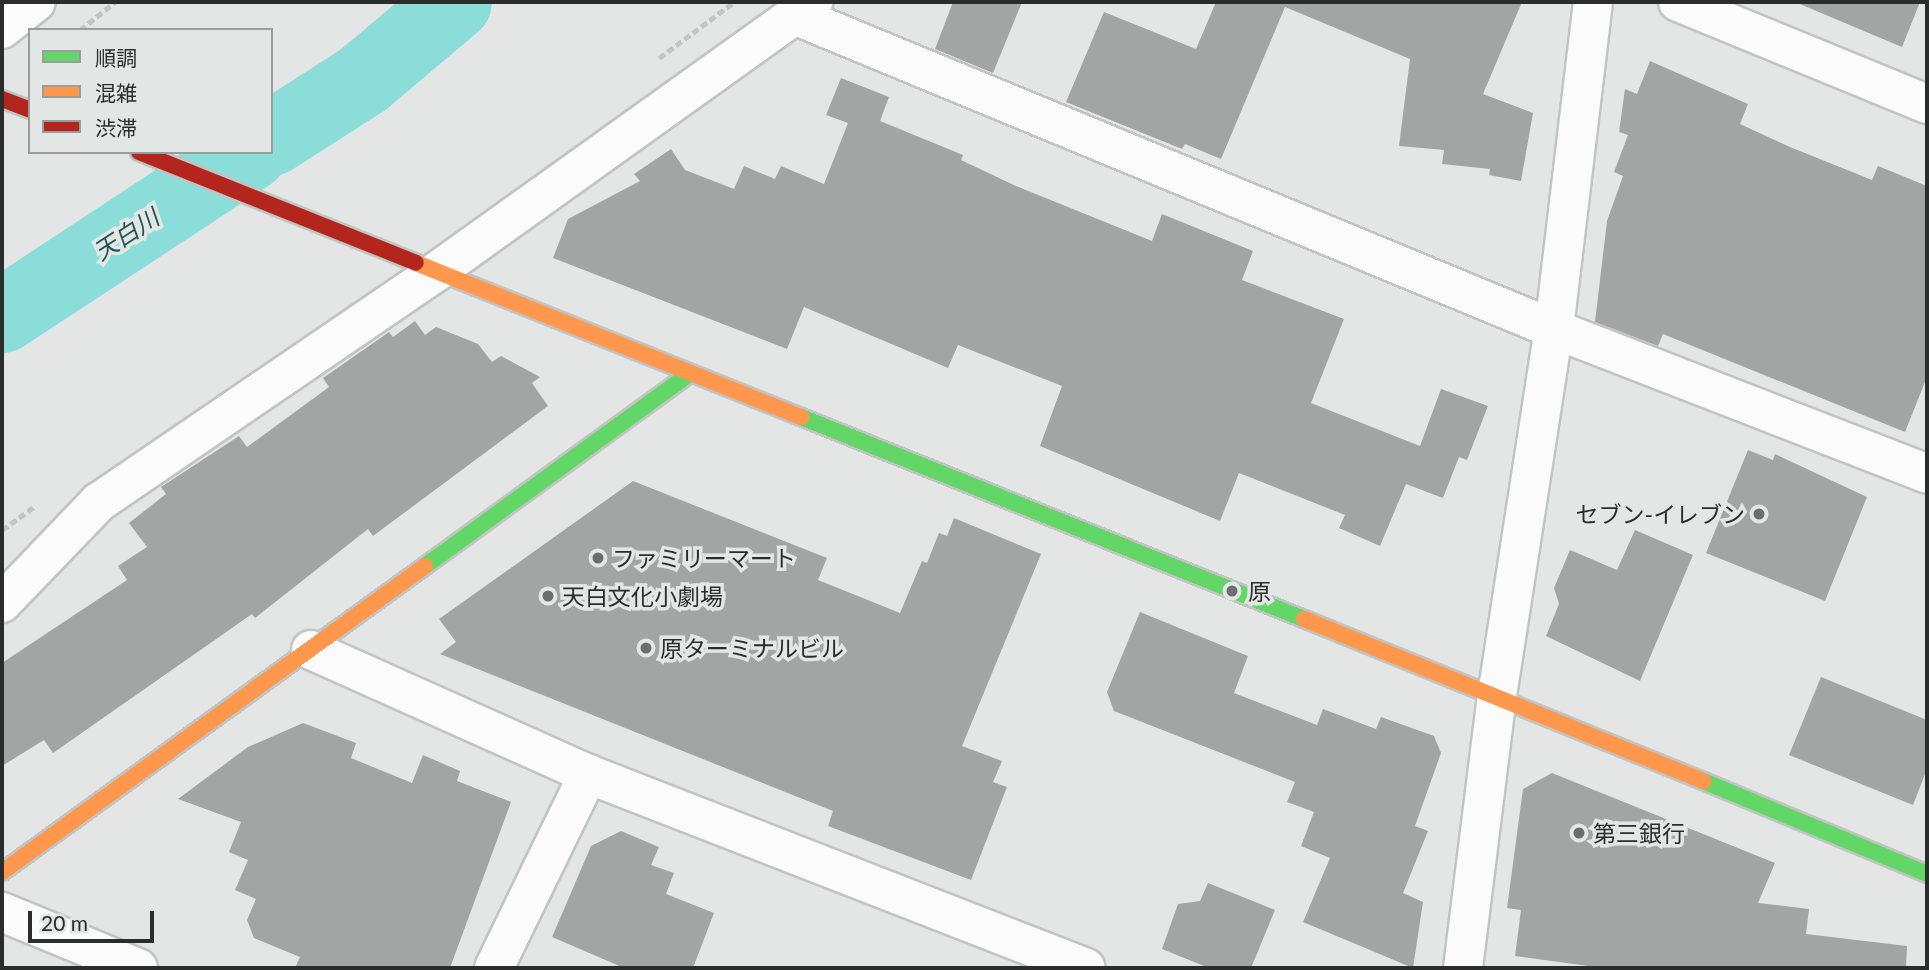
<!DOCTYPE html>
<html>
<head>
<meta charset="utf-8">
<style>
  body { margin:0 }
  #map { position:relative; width:1929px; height:970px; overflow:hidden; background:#e3e6e5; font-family:Lato,"Noto Sans JP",sans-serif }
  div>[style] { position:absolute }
  .river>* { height:75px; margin:-37.5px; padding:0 37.5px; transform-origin:37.5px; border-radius:37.5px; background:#8addd8 }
  .building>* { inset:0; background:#a3a5a4 }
  .path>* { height:4.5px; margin-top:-2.25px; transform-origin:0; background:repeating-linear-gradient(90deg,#c3c5c5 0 7px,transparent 0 10.5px) }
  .roads { filter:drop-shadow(2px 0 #c2c4c4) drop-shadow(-2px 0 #c2c4c4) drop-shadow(0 2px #c2c4c4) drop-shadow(0 -2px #c2c4c4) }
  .street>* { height:38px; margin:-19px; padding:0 19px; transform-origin:19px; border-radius:19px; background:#fbfbfb }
  .fast>* { height:16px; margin:-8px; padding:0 8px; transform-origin:8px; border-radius:8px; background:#63d668 }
  .slow>* { height:16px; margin:-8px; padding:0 8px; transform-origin:8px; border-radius:8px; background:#ff974d }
  .jam>* { height:16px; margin:-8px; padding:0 8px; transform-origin:8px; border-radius:8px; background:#b3261e }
  .dots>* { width:19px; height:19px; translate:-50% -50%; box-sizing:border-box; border:4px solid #e2e7e6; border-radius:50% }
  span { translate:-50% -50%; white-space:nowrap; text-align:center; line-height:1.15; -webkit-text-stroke:7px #e2e7e6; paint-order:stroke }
  .poi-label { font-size:23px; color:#2b2d2d }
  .right { translate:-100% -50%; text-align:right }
  .left { translate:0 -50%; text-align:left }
  .water-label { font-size:24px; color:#215451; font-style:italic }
  .frame { position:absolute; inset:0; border:4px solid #2b2d2d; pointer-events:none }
  .legend { position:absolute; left:28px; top:28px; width:245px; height:126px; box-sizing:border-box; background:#e2e7e6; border:2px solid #999d9c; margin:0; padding:9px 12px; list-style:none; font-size:21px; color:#2b2d2d }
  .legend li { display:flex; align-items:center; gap:14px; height:35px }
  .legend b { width:35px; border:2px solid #999d9c }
  .scale { position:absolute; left:28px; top:911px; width:126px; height:32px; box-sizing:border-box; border:4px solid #2b2d2d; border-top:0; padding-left:9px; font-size:21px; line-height:24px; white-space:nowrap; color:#2b2d2d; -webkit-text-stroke:5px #e2e7e6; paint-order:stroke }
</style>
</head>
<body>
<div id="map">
  <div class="river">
    <i style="left:271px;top:138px;width:109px;rotate:-32.7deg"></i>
    <i style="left:363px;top:79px;width:119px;rotate:-40.2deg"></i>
    <i style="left:2px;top:315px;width:297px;rotate:-33.3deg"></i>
  </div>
  <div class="building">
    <i style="clip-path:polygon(953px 2px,1022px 2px,993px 73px,935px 49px)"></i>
    <i style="clip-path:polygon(1216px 2px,1522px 2px,1483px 94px,1533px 113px,1521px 181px,1489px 175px,1490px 169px,1442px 164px,1444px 150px,1399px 146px,1410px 59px,1285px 7px,1221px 159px,1185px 144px,1182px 149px,1066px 102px,1104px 12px,1196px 49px)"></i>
    <i style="clip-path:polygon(1795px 2px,1920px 2px,1902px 47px)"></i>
    <i style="clip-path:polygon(1650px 61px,1748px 104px,1740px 124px,1790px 147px,1872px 180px,1878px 166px,1927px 186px,1927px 377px,1905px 432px,1663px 334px,1658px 346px,1595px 322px,1607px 221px,1623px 176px,1614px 172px,1628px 135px,1619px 132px,1625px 89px,1637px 94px)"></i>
    <i style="clip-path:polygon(841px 78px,889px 97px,880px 121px,963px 155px,961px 160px,1016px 186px,1152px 241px,1162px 214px,1253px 251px,1242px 280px,1344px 319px,1311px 403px,1420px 446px,1441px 389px,1488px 406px,1467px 460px,1459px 457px,1443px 498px,1406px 484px,1380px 546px,1339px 528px,1345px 515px,1239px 473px,1220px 521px,1040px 446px,1062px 386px,958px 345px,948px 368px,804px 307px,787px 349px,553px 258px,568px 219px,640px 181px,634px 174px,671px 149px,685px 170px,734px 189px,744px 166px,775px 179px,781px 166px,824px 184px,848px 123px,826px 115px)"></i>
    <i style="clip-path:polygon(415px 321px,425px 335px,436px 327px,478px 344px,492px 362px,501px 356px,540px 377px,532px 383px,548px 406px,373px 536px,368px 529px,255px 618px,252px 614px,53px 753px,44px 740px,2px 766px,2px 663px,127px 580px,118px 566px,147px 547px,129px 523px,166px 494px,161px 487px,239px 436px,247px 447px,329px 387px,323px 378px,389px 332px,393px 337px)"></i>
    <i style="clip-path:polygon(1748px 450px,1773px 460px,1775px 454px,1867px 497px,1825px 601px,1706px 553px)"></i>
    <i style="clip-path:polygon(633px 481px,827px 558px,818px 580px,900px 613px,922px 561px,927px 563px,939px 533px,947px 536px,954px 518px,1041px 554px,962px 746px,1002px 761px,993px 782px,1007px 787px,971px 880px,828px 826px,833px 811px,440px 654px,456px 642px,439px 619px)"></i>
    <i style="clip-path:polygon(1635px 530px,1693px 555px,1640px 681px,1546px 636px,1559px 604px,1554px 588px,1570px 550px,1617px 570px)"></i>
    <i style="clip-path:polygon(1140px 612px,1248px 656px,1234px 693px,1317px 725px,1323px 709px,1376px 729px,1381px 717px,1434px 736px,1441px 753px,1415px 826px,1428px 831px,1403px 893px,1423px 902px,1413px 968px,1303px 922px,1330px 858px,1301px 846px,1314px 812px,1287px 802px,1295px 782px,1114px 711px,1107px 692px)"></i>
    <i style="clip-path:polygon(1821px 677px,1927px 720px,1927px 769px,1913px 805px,1789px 755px)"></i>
    <i style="clip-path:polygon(303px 723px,356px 743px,351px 758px,412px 783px,423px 755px,460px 771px,457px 781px,511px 802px,450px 968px,295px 968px,300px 957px,254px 938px,247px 920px,256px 899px,235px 890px,248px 860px,229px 852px,241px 822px,178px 799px,248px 747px)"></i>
    <i style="clip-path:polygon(1552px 773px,1775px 863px,1758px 903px,1809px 909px,1806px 934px,1907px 946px,1906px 968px,1603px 968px,1515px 956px,1521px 910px,1507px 908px,1523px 789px)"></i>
    <i style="clip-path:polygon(621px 831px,659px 847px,651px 865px,674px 873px,666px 894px,714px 913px,693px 968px,624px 968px,552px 937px,591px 846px)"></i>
    <i style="clip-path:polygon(1208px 883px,1275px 910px,1251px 968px,1209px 968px,1162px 949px,1178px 904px,1200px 901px)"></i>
  </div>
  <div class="path">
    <i style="left:80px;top:30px;width:45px;rotate:-38.7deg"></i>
    <i style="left:659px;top:58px;width:94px;rotate:-36.7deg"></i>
    <i style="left:2px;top:530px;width:41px;rotate:-36deg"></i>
  </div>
  <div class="roads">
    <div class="street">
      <i style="left:1678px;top:2px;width:269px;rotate:22.3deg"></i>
      <i style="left:794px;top:15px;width:822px;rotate:22.45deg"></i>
      <i style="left:1554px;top:329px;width:400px;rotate:21.2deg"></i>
      <i style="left:2px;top:29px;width:43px;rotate:-38.5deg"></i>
      <i style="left:2px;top:603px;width:140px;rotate:-46.2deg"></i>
      <i style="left:99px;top:502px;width:408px;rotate:-34.3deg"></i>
      <i style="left:436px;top:272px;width:464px;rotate:-35.6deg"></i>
      <i style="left:311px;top:650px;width:303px;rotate:24.1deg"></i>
      <i style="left:588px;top:774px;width:534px;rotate:21.28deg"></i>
      <i style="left:2px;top:912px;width:147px;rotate:22.4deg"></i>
      <i style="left:494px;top:968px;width:216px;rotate:-64.1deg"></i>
      <i style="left:1463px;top:968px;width:274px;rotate:-82.9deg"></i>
      <i style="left:1497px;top:696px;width:371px;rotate:-81.2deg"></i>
      <i style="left:1554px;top:329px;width:329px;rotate:-83.2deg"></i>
    </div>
    <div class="fast">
      <i style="left:801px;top:417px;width:542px;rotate:21.88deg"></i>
      <i style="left:425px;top:566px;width:325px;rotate:-36deg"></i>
      <i style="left:1703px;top:781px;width:243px;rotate:22.5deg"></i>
    </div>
    <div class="slow">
      <i style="left:416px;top:263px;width:415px;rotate:21.8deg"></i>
      <i style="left:1304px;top:619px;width:431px;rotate:22.1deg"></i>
      <i style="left:2px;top:872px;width:522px;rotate:-35.88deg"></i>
    </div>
    <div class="jam">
      <i style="left:2px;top:99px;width:30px;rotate:21deg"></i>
      <i style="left:139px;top:152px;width:298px;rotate:21.8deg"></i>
    </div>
  </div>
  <div class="dots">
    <i style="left:1759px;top:514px;background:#6b6e6d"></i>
    <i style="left:598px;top:558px;background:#6b6e6d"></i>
    <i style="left:1232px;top:591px;background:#6b6e6d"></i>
    <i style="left:548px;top:596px;background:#6b6e6d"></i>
    <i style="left:646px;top:648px;background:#6b6e6d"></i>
    <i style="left:1579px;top:833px;background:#6b6e6d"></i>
  </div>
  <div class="poi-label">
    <span class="right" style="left:1745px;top:514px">セブン-イレブン</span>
    <span class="left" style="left:612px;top:558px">ファミリーマート</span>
    <span class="left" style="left:1248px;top:591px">原</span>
    <span class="left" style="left:562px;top:596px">天白文化小劇場</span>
    <span class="left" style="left:660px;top:648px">原ターミナルビル</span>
    <span class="left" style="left:1593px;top:833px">第三銀行</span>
  </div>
  <div class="water-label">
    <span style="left:126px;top:234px;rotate:-33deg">天白川</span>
  </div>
  <div class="frame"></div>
  <ul class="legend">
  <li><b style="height:9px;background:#63d668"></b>順調</li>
  <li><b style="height:9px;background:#ff974d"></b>混雑</li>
  <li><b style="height:9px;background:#b3261e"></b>渋滞</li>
  </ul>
  <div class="scale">20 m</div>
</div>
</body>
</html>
